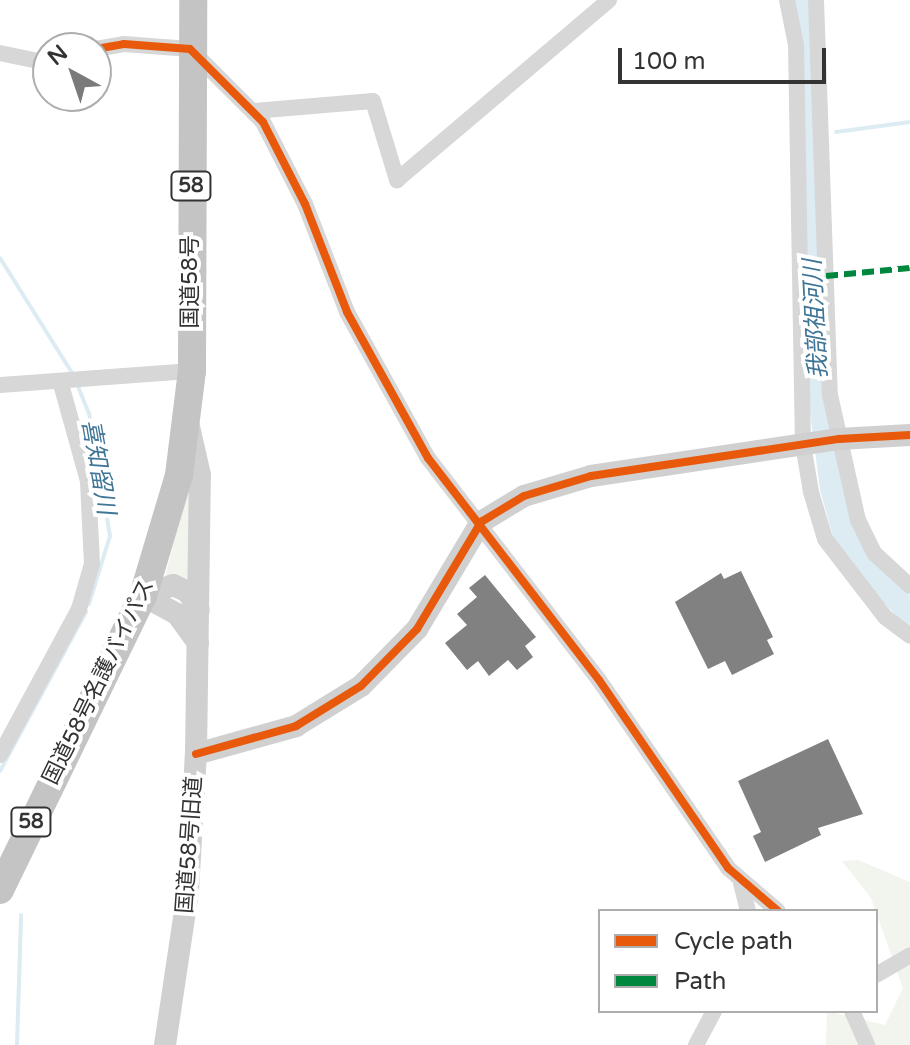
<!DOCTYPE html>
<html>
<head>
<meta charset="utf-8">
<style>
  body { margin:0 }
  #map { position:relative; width:910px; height:1045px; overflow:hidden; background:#fff; font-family:"Varela Round","Noto Sans JP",sans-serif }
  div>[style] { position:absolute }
  .green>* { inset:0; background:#f1f5ed }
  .stream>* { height:4px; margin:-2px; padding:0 2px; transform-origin:2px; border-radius:2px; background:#ddebf3 }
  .river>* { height:24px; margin:-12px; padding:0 12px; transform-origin:12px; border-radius:12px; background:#ddebf3 }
  .building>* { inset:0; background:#818181 }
  .street>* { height:16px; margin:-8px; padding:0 8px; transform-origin:8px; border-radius:8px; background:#d7d7d7 }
  .secondary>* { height:22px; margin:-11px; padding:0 11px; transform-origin:11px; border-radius:11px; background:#d0d0d0 }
  .highway>* { height:28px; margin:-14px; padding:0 14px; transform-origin:14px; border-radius:14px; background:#c4c4c4 }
  .quiet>* { height:6px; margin-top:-3px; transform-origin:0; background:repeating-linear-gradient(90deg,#00873e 0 12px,transparent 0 18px) }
  .cycleway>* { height:8px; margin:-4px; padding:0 4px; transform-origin:4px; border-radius:4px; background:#e8590c }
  span { translate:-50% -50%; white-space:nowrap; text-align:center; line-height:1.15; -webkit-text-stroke:8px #fff; paint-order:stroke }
  .shield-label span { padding:2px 6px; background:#fff; border:2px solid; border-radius:6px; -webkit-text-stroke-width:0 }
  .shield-label { font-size:20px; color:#333; font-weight:700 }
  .street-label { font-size:22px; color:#333 }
  .water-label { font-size:24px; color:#3f7597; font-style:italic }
  .legend { position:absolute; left:598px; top:909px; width:280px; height:104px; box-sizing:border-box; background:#fff; border:2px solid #adadad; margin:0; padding:10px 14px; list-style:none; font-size:24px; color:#333 }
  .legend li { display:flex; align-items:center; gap:16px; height:40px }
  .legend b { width:40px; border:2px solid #adadad }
  .north { position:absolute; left:32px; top:32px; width:80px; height:80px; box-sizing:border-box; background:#fff; border:2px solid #adadad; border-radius:50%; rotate:320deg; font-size:22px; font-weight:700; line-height:32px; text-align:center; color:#333 }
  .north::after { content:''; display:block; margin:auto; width:28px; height:36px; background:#7a7a7a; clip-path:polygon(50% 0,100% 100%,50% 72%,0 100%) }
  .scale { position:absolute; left:618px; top:48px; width:208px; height:36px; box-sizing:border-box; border:4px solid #333; border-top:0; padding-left:10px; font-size:24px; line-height:28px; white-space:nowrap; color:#333; -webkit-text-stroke:6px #fff; paint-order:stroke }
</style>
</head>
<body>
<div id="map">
  <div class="green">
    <i style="clip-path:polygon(189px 482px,195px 590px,165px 577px)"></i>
    <i style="clip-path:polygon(858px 860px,910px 882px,910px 1045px,826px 1045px,827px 1011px,885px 1025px,903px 988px,871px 898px,842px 861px)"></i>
  </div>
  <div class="stream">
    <i style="left:836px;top:132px;width:75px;rotate:-7.7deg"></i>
    <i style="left:810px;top:137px;width:1px"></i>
    <i style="left:0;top:258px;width:139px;rotate:57.9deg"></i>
    <i style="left:77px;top:384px;width:31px;rotate:68deg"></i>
    <i style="left:89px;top:413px;width:125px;rotate:80.3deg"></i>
    <i style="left:110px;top:536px;width:71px;rotate:107.2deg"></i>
    <i style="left:0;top:771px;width:181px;rotate:-61.6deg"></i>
    <i style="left:17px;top:1045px;width:130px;rotate:-88.2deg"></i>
  </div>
  <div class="river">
    <i style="left:800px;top:0;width:34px;rotate:78deg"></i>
    <i style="left:807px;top:33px;width:334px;rotate:88.5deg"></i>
    <i style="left:816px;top:367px;width:122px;rotate:82.5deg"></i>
    <i style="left:832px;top:488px;width:46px;rotate:74.7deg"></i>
    <i style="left:844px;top:532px;width:30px;rotate:60deg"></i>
    <i style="left:859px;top:558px;width:75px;rotate:47.2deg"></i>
  </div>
  <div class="building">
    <i style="clip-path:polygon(741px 571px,773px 637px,767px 640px,774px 654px,732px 675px,725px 661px,708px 669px,675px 602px,721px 573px,724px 579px)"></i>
    <i style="clip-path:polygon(485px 575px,536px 637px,525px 646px,533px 657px,517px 670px,508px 660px,489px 676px,478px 661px,467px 670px,445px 643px,467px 625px,457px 614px,477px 597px,469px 588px)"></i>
    <i style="clip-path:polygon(828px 739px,863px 814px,818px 828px,821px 835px,765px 862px,753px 836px,761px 832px,738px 781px)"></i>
  </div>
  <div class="street">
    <i style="left:787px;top:0;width:46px;rotate:78.7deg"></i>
    <i style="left:796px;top:45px;width:399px;rotate:89deg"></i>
    <i style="left:803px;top:444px;width:49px;rotate:80.5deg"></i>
    <i style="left:811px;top:492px;width:49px;rotate:73.4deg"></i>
    <i style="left:825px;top:539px;width:98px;rotate:52.4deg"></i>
    <i style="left:885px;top:617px;width:31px;rotate:37deg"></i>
    <i style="left:816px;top:0;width:395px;rotate:88deg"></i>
    <i style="left:830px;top:395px;width:128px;rotate:77.4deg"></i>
    <i style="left:858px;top:520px;width:37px;rotate:64deg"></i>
    <i style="left:874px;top:553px;width:49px;rotate:42.5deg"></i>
    <i style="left:96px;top:49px;width:28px;rotate:-10deg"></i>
    <i style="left:124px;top:44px;width:66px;rotate:4.3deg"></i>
    <i style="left:190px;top:49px;width:103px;rotate:45deg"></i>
    <i style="left:263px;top:122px;width:92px;rotate:62.9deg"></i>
    <i style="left:305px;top:204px;width:116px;rotate:68.7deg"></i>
    <i style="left:347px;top:312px;width:167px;rotate:61deg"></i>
    <i style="left:428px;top:458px;width:280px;rotate:52.4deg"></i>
    <i style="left:599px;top:680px;width:228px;rotate:55.5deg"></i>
    <i style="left:728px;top:868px;width:66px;rotate:40.7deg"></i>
    <i style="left:0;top:53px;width:49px;rotate:11.8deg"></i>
    <i style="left:253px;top:111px;width:120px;rotate:-4.8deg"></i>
    <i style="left:373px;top:101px;width:83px;rotate:73.1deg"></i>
    <i style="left:397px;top:180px;width:278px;rotate:-40.3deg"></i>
    <i style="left:0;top:385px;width:193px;rotate:-4.2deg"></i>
    <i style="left:0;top:755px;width:166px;rotate:-61.6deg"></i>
    <i style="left:79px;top:609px;width:47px;rotate:-73.9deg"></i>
    <i style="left:92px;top:564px;width:83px;rotate:-92.8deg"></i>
    <i style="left:88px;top:481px;width:101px;rotate:-105.6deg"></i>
    <i style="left:741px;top:883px;width:29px;rotate:76deg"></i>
    <i style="left:876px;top:975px;width:39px;rotate:-30deg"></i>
    <i style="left:852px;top:1011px;width:37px;rotate:66deg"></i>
    <i style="left:696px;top:1045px;width:38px;rotate:-62deg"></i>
  </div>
  <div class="secondary">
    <i style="left:198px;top:643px;width:36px;rotate:-126deg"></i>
    <i style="left:177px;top:614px;width:38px;rotate:-152deg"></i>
    <i style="left:143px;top:596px;width:32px;rotate:-20deg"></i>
    <i style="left:173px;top:585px;width:17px;rotate:25deg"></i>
    <i style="left:188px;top:592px;width:21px;rotate:59deg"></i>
    <i style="left:196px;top:754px;width:104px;rotate:-15.6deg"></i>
    <i style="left:296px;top:726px;width:76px;rotate:-31.6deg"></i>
    <i style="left:361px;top:686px;width:80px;rotate:-45.5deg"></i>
    <i style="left:417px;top:629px;width:125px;rotate:-59.1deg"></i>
    <i style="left:481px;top:522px;width:50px;rotate:-31.2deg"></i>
    <i style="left:524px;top:496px;width:70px;rotate:-16.6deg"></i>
    <i style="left:591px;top:476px;width:251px;rotate:-8.5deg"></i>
    <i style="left:839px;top:439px;width:71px;rotate:-3.2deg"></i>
    <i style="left:165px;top:1045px;width:156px;rotate:-81.5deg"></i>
    <i style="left:188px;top:891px;width:137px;rotate:-86.7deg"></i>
    <i style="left:196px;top:754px;width:279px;rotate:-89.2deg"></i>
    <i style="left:200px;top:475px;width:54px;rotate:-102.8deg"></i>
  </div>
  <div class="highway">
    <i style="left:0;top:890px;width:327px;rotate:-64.1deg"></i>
    <i style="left:143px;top:596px;width:126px;rotate:-73.4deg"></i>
    <i style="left:179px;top:475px;width:105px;rotate:-82.9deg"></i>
    <i style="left:192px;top:371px;width:371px;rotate:-89.8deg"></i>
  </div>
  <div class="quiet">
    <i style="left:826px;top:276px;width:84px;rotate:-5.4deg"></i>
  </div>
  <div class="cycleway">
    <i style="left:96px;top:49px;width:28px;rotate:-10deg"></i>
    <i style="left:124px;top:44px;width:66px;rotate:4.3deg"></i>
    <i style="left:190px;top:49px;width:103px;rotate:45deg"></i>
    <i style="left:263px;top:122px;width:92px;rotate:62.9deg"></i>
    <i style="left:305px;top:204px;width:116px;rotate:68.7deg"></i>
    <i style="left:347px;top:312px;width:167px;rotate:61deg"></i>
    <i style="left:428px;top:458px;width:280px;rotate:52.4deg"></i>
    <i style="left:599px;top:680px;width:228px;rotate:55.5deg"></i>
    <i style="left:728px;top:868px;width:66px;rotate:40.7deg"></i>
    <i style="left:196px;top:754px;width:104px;rotate:-15.6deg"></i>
    <i style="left:296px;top:726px;width:76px;rotate:-31.6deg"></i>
    <i style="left:361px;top:686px;width:80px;rotate:-45.5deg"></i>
    <i style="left:417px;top:629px;width:125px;rotate:-59.1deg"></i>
    <i style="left:481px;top:522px;width:50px;rotate:-31.2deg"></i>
    <i style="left:524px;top:496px;width:70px;rotate:-16.6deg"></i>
    <i style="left:591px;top:476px;width:251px;rotate:-8.5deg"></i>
    <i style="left:839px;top:439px;width:71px;rotate:-3.2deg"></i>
  </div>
  <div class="shield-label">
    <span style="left:191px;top:186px">58</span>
    <span style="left:31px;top:822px">58</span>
  </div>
  <div class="street-label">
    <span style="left:191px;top:282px;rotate:-90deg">国道58号</span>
    <span style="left:99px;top:682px;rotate:-64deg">国道58号名護バイパス</span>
    <span style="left:190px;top:845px;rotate:-86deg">国道58号旧道</span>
  </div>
  <div class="water-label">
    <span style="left:816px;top:319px;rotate:-93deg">我部祖河川</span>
    <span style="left:98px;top:467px;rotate:80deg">喜知留川</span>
  </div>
  <ul class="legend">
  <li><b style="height:10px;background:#e8590c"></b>Cycle path</li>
  <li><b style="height:10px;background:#00873e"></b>Path</li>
  </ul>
  <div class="north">N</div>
  <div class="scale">100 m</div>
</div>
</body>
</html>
